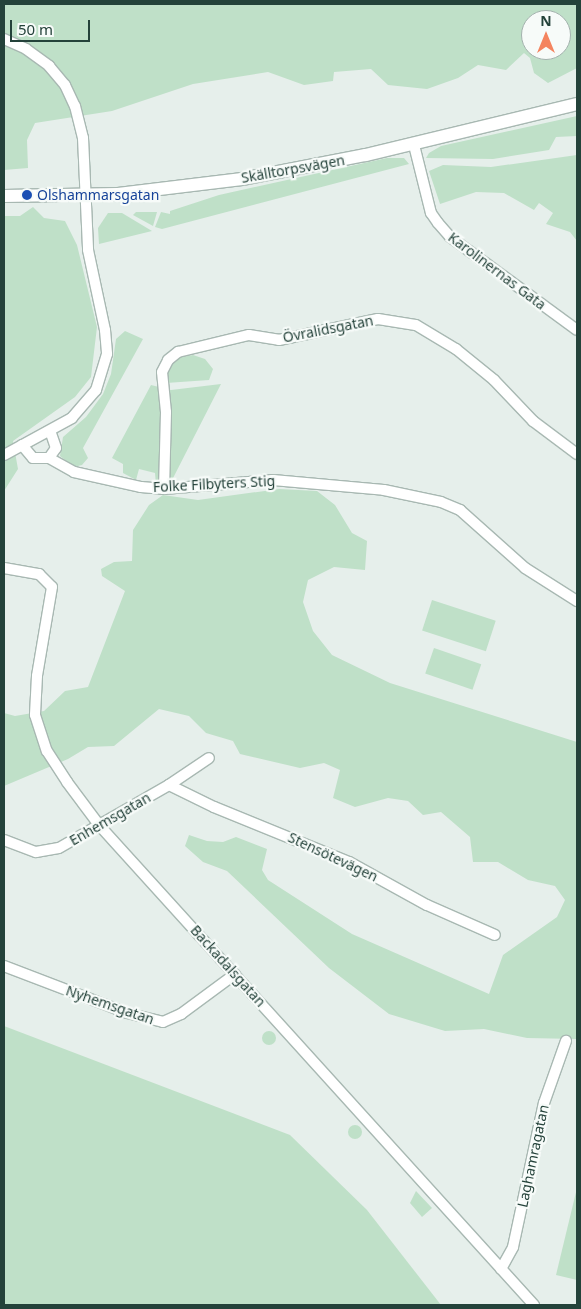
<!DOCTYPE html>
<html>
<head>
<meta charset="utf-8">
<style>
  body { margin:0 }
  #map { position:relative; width:581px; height:1309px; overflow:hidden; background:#e6efeb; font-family:"Noto Sans",sans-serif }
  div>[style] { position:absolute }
  .green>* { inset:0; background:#bfe0c8; transform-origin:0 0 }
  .round { border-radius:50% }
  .roads { filter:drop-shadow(1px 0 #a8b8b2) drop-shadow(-1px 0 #a8b8b2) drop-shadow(0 1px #a8b8b2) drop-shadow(0 -1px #a8b8b2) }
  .minor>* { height:10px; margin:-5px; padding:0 5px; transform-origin:5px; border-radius:5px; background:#fff }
  .tertiary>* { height:12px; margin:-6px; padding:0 6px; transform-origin:6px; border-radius:6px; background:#fff }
  .dots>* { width:14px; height:14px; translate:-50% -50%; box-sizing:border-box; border:2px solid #f7fbf9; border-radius:50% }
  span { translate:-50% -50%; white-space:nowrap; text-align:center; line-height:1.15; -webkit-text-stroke:4.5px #f7fbf9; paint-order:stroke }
  .street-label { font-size:14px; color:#24423a }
  .transit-label { font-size:14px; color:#164399 }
  .left { translate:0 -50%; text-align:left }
  .frame { position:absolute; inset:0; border:5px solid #24423a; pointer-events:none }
  .north { position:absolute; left:521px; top:10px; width:50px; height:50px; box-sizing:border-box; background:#f7fbf9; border:1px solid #a3b1ad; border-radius:50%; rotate:0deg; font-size:14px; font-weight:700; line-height:20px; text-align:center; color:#24423a }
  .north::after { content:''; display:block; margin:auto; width:18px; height:22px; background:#f4845f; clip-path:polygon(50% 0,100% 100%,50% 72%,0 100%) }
  .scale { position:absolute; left:10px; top:20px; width:80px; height:22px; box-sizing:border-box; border:2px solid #24423a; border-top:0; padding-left:6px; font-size:15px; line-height:18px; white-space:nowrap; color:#24423a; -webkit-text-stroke:4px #f7fbf9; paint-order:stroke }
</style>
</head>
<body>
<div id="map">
  <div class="green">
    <i style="clip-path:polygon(evenodd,4px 4px,577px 4px,577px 68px,548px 83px,534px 73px,530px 58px,524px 53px,506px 70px,478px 65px,458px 78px,427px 89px,388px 85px,371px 69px,334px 72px,333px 81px,304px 85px,268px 72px,193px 84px,112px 111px,35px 123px,27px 140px,28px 168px,4px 170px,4px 4px,531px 20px,561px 20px,561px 50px,531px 50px,531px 20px)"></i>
    <i style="clip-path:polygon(577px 116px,577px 136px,556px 137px,549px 150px,493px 159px,426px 158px,429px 153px,441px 146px)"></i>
    <i style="clip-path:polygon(577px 155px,577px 241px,570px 232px,546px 224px,553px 213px,539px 203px,534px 210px,504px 193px,476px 192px,440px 204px,429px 171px,443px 165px,491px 167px)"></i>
    <i style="clip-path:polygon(387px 158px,404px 158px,409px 164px,162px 229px,155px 227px,161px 212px,170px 214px,170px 211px,219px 195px)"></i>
    <i style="clip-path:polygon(33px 207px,44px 218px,65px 221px,77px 245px,97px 327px,91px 377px,75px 397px,13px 441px,18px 469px,4px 491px,4px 216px,20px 216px)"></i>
    <i style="clip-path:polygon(136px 212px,157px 212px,153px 226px,133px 215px)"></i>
    <i style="clip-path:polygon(108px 213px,122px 213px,152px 231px,99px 244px,98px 228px)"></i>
    <i style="clip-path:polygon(125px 331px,143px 339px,83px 448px,88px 458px,82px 465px,74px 467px,60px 456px,63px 437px,86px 417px,103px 394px,111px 374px,116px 339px)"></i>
    <i style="clip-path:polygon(193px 355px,205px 359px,213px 369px,209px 380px,166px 383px,164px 372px,176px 358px)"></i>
    <i style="clip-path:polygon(221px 384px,170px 484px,156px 485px,155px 473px,139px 469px,136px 480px,123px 473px,123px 464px,112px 458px,151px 385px,171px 390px)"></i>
    <i style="clip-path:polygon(279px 489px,317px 491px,335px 505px,352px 533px,367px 541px,365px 570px,334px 567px,308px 580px,303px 602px,313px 631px,332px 655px,390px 683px,577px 742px,577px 1039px,527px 1038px,484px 1029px,445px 1031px,389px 1014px,329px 968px,227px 871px,203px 862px,185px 846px,189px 835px,207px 841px,223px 842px,236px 837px,267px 849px,262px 870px,268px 880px,352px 934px,489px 994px,503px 955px,557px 917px,565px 900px,555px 886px,528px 880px,498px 862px,473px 862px,470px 837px,441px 812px,423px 815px,408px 801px,388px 798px,355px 807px,333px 798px,340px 770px,324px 763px,300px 768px,240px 754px,233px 741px,206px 733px,189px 716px,159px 709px,114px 746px,88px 747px,68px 759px,4px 786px,4px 713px,15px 716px,44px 711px,65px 691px,88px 687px,125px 591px,102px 576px,101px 569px,114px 562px,132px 561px,133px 530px,149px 505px,163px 495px,198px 500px)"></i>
    <i style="left:432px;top:600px;width:67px;height:32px;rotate:18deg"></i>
    <i style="left:434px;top:648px;width:50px;height:27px;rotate:19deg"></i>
    <i style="clip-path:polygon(4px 1026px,290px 1135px,367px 1210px,441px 1305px,4px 1305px)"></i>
    <i class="round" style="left:262px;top:1031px;width:14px;height:14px"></i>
    <i class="round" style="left:348px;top:1125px;width:14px;height:14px"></i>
    <i style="clip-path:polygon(577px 1188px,577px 1280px,556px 1275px)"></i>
    <i style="clip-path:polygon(416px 1191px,432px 1208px,422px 1217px,410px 1203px)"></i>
  </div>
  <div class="roads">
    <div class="minor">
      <i style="left:4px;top:39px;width:24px;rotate:24deg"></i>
      <i style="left:26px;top:49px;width:29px;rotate:36deg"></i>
      <i style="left:49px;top:66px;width:25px;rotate:50deg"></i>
      <i style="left:65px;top:85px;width:23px;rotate:65deg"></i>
      <i style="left:75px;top:106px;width:33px;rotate:76deg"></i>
      <i style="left:83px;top:138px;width:112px;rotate:87.4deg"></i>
      <i style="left:88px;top:250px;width:82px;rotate:78deg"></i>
      <i style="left:105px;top:330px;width:24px;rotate:85deg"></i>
      <i style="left:107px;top:354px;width:38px;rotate:107deg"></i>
      <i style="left:96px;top:390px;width:37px;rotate:131deg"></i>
      <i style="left:72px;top:418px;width:77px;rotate:151.4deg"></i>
      <i style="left:414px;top:145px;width:70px;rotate:76deg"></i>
      <i style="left:431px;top:213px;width:12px;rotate:55deg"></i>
      <i style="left:438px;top:223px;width:18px;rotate:49deg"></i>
      <i style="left:450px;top:237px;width:157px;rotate:36.2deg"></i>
      <i style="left:22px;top:445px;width:17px;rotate:50deg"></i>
      <i style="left:33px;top:458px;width:16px"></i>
      <i style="left:49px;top:458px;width:12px;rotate:-55deg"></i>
      <i style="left:56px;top:448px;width:18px;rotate:-109deg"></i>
      <i style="left:49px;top:458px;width:29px;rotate:29deg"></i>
      <i style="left:74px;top:472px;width:69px;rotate:12.6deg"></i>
      <i style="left:141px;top:487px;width:23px;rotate:5deg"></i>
      <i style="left:164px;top:489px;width:109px;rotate:-4.7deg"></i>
      <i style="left:273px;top:480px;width:111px;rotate:5.1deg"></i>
      <i style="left:384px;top:490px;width:58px;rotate:11.9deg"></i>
      <i style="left:441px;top:502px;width:21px;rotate:23deg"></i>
      <i style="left:460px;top:510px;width:87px;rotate:41.7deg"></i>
      <i style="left:525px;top:568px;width:62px;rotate:32.4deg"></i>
      <i style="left:164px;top:489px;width:77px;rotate:-88.5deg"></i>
      <i style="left:166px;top:412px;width:40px;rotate:-95.7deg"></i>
      <i style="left:162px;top:372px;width:13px;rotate:-63deg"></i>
      <i style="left:168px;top:360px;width:13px;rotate:-39deg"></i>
      <i style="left:178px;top:352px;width:73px;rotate:-13.5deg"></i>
      <i style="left:249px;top:335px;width:30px;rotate:9deg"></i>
      <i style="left:279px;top:340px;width:101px;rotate:-12deg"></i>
      <i style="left:378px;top:319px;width:38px;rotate:9deg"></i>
      <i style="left:416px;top:325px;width:47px;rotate:31deg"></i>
      <i style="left:456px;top:349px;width:49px;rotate:39.2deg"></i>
      <i style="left:494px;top:380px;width:57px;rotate:46.4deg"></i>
      <i style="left:533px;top:421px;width:55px;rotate:36.9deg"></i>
      <i style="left:4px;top:568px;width:36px;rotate:10deg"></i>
      <i style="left:39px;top:574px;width:18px;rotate:45deg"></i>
      <i style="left:52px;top:587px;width:90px;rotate:99.6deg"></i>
      <i style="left:37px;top:676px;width:39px;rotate:93deg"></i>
      <i style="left:35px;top:715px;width:38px;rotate:72deg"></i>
      <i style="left:47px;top:751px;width:37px;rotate:57deg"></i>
      <i style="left:67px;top:782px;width:54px;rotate:53.3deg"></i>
      <i style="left:99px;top:825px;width:648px;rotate:47.82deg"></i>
      <i style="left:169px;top:785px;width:50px;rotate:26.1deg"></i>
      <i style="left:214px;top:807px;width:146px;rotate:22.2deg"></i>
      <i style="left:349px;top:862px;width:89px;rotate:28.9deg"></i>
      <i style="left:427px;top:905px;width:74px;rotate:23.8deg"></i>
      <i style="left:4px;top:840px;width:34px;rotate:21deg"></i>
      <i style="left:36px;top:852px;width:23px;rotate:-10deg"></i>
      <i style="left:59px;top:848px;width:127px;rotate:-29.8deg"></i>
      <i style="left:169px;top:785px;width:48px;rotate:-34deg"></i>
      <i style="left:4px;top:966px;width:132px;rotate:20.9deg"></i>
      <i style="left:127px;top:1013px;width:37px;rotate:14deg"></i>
      <i style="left:163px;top:1022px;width:20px;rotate:-24deg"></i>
      <i style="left:181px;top:1014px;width:67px;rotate:-36.5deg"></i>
      <i style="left:501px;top:1269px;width:25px;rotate:-61deg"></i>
      <i style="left:513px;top:1247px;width:147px;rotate:-77.9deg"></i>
      <i style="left:544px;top:1103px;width:66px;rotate:-70.5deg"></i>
    </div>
    <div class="tertiary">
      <i style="left:4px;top:196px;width:114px;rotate:-1deg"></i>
      <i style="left:118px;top:194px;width:125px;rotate:-6.9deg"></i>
      <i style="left:242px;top:179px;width:126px;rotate:-11deg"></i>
      <i style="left:366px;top:155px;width:217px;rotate:-13.6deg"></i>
    </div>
  </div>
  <div class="dots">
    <i style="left:27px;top:195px;background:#1a4fb4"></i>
  </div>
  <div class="street-label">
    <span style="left:293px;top:169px;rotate:-10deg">Skälltorpsvägen</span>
    <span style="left:497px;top:271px;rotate:37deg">Karolinernas Gata</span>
    <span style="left:328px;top:329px;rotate:-11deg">Övralidsgatan</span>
    <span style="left:214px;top:484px;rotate:-3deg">Folke Filbyters Stig</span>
    <span style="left:110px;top:819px;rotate:-30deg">Enhemsgatan</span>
    <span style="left:333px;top:857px;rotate:25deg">Stensötevägen</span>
    <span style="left:228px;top:966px;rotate:48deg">Backadalsgatan</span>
    <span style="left:110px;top:1005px;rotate:19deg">Nyhemsgatan</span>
    <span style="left:533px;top:1156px;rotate:-78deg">Laghamragatan</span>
  </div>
  <div class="transit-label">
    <span class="left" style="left:37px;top:195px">Olshammarsgatan</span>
  </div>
  <div class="frame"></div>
  <div class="north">N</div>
  <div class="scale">50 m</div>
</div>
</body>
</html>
